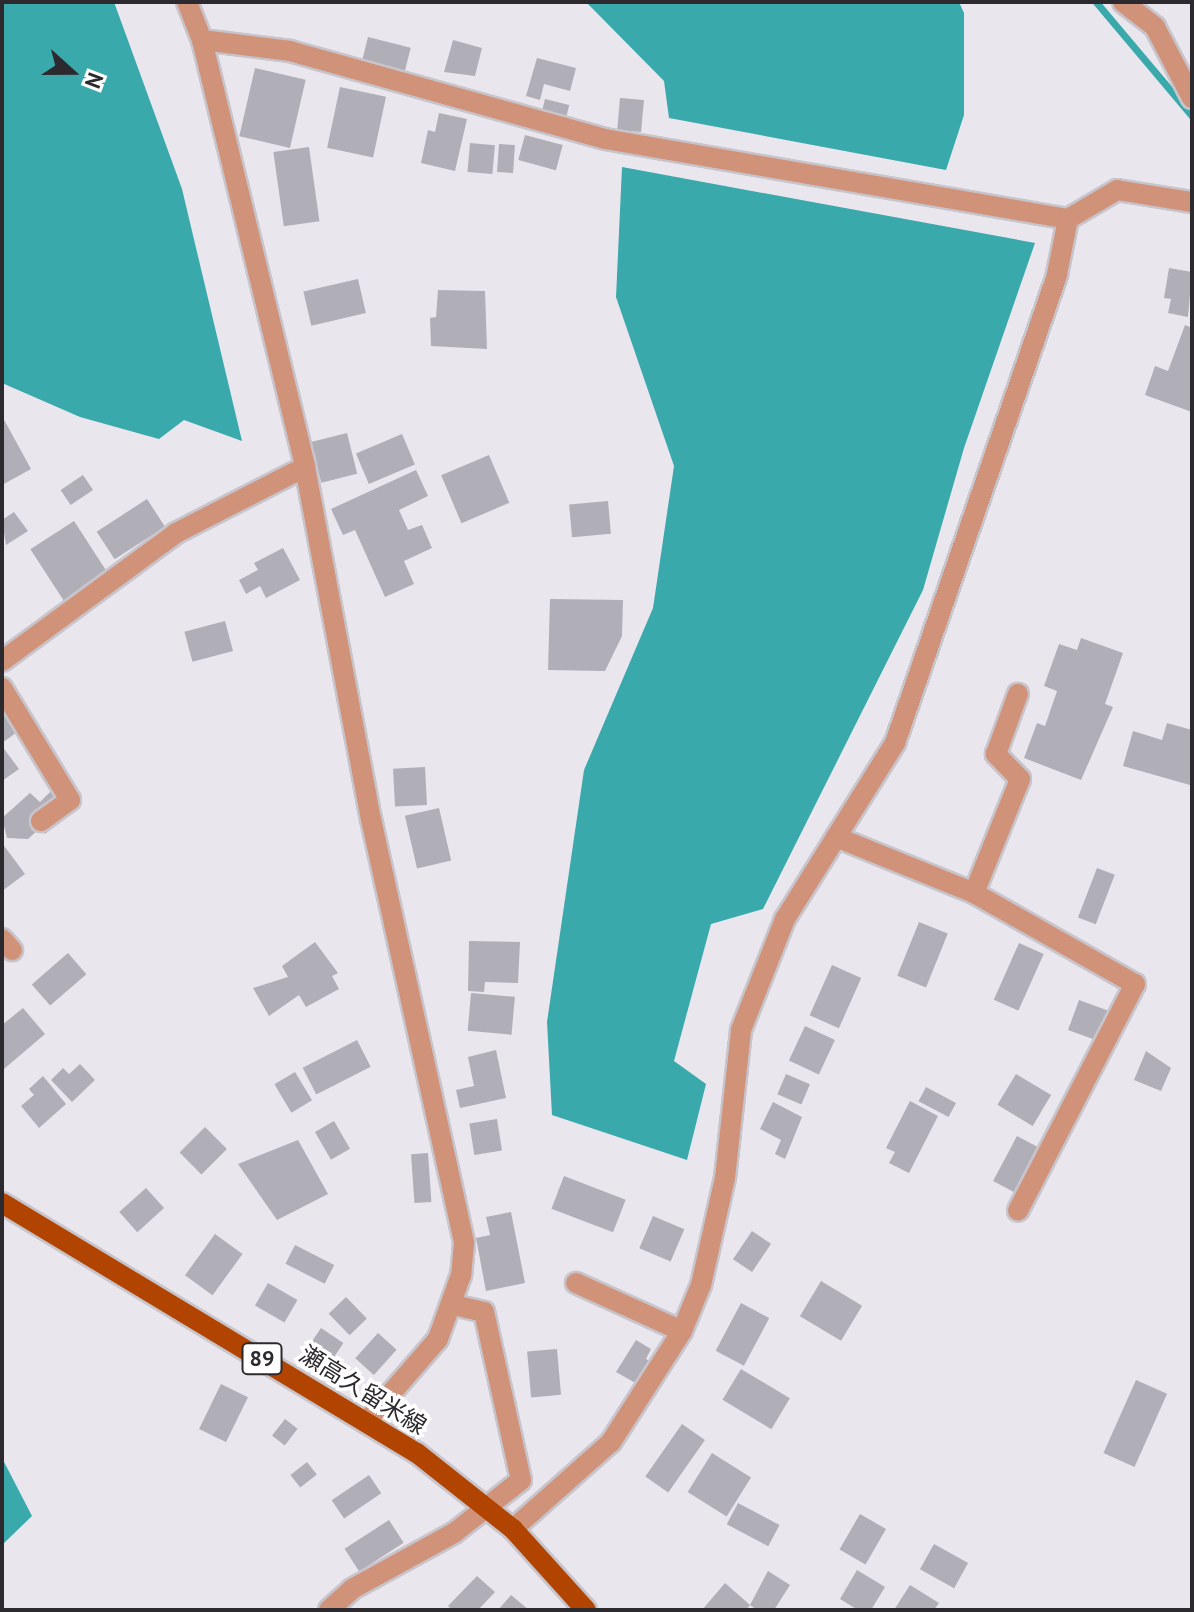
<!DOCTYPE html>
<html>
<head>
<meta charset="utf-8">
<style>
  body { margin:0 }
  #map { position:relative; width:1194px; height:1612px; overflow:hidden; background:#eae6ee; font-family:"PT Sans","Noto Sans JP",sans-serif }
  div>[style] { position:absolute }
  .water>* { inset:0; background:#39a9ab }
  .stream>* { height:7px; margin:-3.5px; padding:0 3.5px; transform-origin:3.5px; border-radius:3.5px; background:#39a9ab }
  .building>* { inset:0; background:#b0aeb7; transform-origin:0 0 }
  .roads { filter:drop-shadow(2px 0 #c8c4cb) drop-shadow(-2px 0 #c8c4cb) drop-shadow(0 2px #c8c4cb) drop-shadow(0 -2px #c8c4cb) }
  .minor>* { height:20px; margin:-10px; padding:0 10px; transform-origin:10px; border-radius:10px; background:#d0937a }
  .major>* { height:20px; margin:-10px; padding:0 10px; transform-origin:10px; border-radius:10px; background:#b04400 }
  span { translate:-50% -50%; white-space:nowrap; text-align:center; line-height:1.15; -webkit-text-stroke:7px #fff; paint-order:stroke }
  .shield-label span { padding:2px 6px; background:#fff; border:2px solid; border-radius:6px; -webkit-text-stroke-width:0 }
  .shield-label { font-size:22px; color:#2c2a2e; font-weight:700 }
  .street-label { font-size:24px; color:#2c2a2e }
  .frame { position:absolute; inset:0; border:4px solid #2c2a2e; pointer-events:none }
  .north { position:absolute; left:32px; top:32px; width:80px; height:80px; -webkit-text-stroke:6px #fff; paint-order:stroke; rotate:111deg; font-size:22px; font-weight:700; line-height:32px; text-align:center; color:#2c2a2e }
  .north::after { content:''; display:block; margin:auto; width:28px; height:36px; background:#2c2a2e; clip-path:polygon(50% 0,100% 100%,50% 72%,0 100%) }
</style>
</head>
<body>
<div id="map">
  <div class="water">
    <i style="clip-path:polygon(2px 2px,114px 2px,182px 189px,242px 441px,184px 420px,159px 439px,80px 417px,2px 383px)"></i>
    <i style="clip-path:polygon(586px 2px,959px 2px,964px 13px,964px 115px,946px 170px,669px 118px,664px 81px)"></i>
    <i style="clip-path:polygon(622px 167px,1035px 243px,964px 448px,923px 590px,763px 909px,711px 924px,674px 1061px,706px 1084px,687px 1160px,552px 1115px,547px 1022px,584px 770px,653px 608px,674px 466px,616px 297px)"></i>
    <i style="clip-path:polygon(2px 1458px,32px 1516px,2px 1545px)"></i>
  </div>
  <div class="stream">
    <i style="left:1096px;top:2px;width:149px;rotate:49.9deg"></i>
  </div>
  <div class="building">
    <i style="left:368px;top:37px;width:44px;height:31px;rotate:14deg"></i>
    <i style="clip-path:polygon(453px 40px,482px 48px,475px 76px,444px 72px)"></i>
    <i style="clip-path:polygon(537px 58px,576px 68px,570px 91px,544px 84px,540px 100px,526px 96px)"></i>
    <i style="left:255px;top:68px;width:52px;height:70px;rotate:13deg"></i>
    <i style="left:340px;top:87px;width:47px;height:62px;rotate:12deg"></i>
    <i style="left:620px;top:98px;width:24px;height:32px;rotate:5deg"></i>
    <i style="left:545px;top:99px;width:25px;height:17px;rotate:14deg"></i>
    <i style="clip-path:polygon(439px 113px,467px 119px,455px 171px,421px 163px,428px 130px,435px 132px)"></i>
    <i style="left:525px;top:135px;width:39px;height:26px;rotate:15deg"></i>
    <i style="left:470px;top:143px;width:25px;height:29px;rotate:5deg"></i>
    <i style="left:499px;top:144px;width:16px;height:28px;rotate:4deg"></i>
    <i style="left:309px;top:147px;width:75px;height:36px;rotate:82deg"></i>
    <i style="clip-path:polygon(1169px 268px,1192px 272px,1188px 317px,1168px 313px,1171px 299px,1164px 298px)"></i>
    <i style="left:358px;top:279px;width:35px;height:56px;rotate:77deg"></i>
    <i style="clip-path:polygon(438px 290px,485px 291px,487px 349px,431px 346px,430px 318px,436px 317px)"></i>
    <i style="clip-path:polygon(1185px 325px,1192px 328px,1192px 412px,1145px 395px,1155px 366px,1168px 371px)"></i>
    <i style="clip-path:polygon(2px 416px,31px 469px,2px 485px)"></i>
    <i style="left:347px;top:433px;width:42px;height:37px;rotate:76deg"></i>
    <i style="left:402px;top:434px;width:33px;height:50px;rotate:67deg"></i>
    <i style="left:489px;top:455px;width:52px;height:52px;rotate:67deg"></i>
    <i style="clip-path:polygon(416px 470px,428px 496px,399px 510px,408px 530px,422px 525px,432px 548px,404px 561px,414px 584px,385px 597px,355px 530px,343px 535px,331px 509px)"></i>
    <i style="left:83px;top:475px;width:18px;height:27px;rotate:56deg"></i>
    <i style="left:147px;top:499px;width:33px;height:60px;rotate:57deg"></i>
    <i style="left:608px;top:501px;width:33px;height:39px;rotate:85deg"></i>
    <i style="clip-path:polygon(14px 512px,28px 531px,6px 545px,2px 520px)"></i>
    <i style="left:74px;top:521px;width:67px;height:52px;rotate:57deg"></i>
    <i style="clip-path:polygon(283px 548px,300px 580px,266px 598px,260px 586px,246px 594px,239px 580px,258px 570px,254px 563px)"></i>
    <i style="clip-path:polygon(550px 599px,623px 600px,622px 636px,605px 671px,548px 670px)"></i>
    <i style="left:225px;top:621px;width:31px;height:42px;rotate:75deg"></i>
    <i style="clip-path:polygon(1081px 638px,1123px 653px,1105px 704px,1113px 707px,1081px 780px,1024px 758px,1037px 723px,1045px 726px,1057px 691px,1044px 686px,1059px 644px,1077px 650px)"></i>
    <i style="clip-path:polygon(2px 706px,20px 730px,2px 743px)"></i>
    <i style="clip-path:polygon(1167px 723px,1192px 730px,1190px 785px,1123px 766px,1133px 731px,1162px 740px)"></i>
    <i style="clip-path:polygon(2px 746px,19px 769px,2px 781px)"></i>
    <i style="left:425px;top:767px;width:38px;height:32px;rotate:87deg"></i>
    <i style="clip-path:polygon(53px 789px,69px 814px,45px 834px,39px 829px,28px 839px,7px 838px,2px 818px,30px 793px,40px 802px)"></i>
    <i style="left:439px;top:808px;width:54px;height:35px;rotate:77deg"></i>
    <i style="clip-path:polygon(2px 843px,25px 874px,2px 891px)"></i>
    <i style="left:1097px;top:868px;width:19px;height:53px;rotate:21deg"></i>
    <i style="left:919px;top:922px;width:31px;height:58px;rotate:22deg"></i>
    <i style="clip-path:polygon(469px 941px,520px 942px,518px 983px,485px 982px,484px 992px,468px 991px)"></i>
    <i style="clip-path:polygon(315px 942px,338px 973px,332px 976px,339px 989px,306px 1007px,299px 995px,269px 1016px,253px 988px,288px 977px,282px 966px)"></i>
    <i style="left:1019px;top:943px;width:27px;height:62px;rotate:24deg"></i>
    <i style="left:68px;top:953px;width:28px;height:48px;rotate:49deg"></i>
    <i style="left:832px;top:965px;width:32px;height:55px;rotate:24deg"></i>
    <i style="left:471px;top:993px;width:44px;height:38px;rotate:5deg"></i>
    <i style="left:1079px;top:1000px;width:49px;height:32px;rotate:20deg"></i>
    <i style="clip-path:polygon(23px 1008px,45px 1034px,4px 1069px,2px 1025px)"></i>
    <i style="left:805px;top:1026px;width:33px;height:38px;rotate:25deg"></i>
    <i style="left:357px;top:1040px;width:30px;height:61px;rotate:63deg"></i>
    <i style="clip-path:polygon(496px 1050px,506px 1098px,460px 1108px,456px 1090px,474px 1086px,468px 1057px)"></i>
    <i style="clip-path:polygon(1146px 1051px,1171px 1068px,1161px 1091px,1134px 1080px)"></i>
    <i style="clip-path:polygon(80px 1064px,95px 1080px,72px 1102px,51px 1080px,63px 1068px,69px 1074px)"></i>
    <i style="left:295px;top:1072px;width:33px;height:24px;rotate:59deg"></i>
    <i style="left:786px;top:1074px;width:26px;height:22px;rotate:23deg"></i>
    <i style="left:1016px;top:1074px;width:41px;height:36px;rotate:31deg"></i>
    <i style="clip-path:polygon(43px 1076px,66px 1104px,39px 1128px,21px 1106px,34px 1095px,29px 1089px)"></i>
    <i style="left:926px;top:1087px;width:34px;height:16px;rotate:28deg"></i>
    <i style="clip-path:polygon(910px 1101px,938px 1116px,909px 1173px,889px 1163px,895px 1152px,886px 1148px)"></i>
    <i style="clip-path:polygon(773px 1102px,802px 1117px,785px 1159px,775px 1154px,781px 1140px,760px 1129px)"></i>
    <i style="left:497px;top:1119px;width:32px;height:28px;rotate:81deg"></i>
    <i style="left:334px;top:1121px;width:32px;height:22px;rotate:60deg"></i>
    <i style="left:205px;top:1127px;width:31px;height:36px;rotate:45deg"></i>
    <i style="left:1017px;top:1136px;width:24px;height:51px;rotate:28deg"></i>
    <i style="clip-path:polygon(298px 1140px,328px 1194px,277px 1220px,238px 1164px)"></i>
    <i style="left:428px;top:1153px;width:49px;height:17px;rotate:86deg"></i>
    <i style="left:564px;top:1176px;width:66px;height:35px;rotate:21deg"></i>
    <i style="left:146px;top:1188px;width:27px;height:36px;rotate:48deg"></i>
    <i style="clip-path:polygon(511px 1212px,525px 1283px,486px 1291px,476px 1238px,490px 1235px,486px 1217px)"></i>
    <i style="left:653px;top:1216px;width:34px;height:35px;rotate:23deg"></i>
    <i style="left:752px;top:1231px;width:23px;height:34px;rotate:34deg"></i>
    <i style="left:215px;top:1234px;width:34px;height:51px;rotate:36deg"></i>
    <i style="left:295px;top:1245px;width:44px;height:21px;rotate:27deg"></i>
    <i style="left:821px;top:1281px;width:48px;height:41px;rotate:31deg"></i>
    <i style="left:268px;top:1283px;width:34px;height:26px;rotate:30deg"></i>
    <i style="left:346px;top:1297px;width:30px;height:24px;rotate:46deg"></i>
    <i style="left:741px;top:1303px;width:32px;height:54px;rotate:28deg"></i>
    <i style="left:321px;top:1328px;width:27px;height:26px;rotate:34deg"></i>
    <i style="left:378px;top:1333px;width:25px;height:34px;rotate:42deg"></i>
    <i style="clip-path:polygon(636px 1340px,651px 1349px,646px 1359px,653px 1363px,639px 1385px,616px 1372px)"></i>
    <i style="left:557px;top:1349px;width:46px;height:30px;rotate:85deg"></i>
    <i style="left:741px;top:1369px;width:57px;height:36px;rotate:31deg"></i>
    <i style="left:1136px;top:1380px;width:34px;height:80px;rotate:24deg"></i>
    <i style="left:221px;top:1384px;width:30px;height:50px;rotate:26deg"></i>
    <i style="left:285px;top:1419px;width:16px;height:21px;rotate:38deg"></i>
    <i style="left:682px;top:1424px;width:28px;height:64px;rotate:35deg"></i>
    <i style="left:712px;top:1453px;width:46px;height:46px;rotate:32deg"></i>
    <i style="left:307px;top:1462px;width:16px;height:21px;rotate:52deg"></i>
    <i style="left:369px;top:1475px;width:22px;height:45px;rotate:56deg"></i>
    <i style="left:738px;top:1503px;width:47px;height:24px;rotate:28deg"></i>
    <i style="left:860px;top:1514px;width:30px;height:41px;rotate:30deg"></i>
    <i style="left:389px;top:1520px;width:27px;height:53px;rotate:57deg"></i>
    <i style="left:934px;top:1544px;width:39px;height:29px;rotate:29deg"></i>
    <i style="clip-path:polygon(857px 1570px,885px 1587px,871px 1610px,858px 1610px,840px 1599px)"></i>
    <i style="clip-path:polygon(768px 1571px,790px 1585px,774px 1610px,757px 1610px,750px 1605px)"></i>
    <i style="clip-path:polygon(477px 1576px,495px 1592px,478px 1610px,452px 1610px,448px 1606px)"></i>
    <i style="clip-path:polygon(725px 1583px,750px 1605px,746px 1610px,702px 1610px)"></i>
    <i style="clip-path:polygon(910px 1585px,939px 1603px,934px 1610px,894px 1610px)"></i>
    <i style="clip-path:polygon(511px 1595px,529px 1610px,498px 1610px)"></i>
  </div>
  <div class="roads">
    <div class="minor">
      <i style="left:187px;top:2px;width:41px;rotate:68.5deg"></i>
      <i style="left:202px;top:40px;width:439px;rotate:76.4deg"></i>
      <i style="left:305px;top:467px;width:358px;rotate:79.4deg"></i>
      <i style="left:371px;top:819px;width:434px;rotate:77.6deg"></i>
      <i style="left:464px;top:1243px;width:32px;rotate:95deg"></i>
      <i style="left:461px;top:1275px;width:68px;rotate:109.8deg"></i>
      <i style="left:438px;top:1339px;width:110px;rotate:130.9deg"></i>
      <i style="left:1123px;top:2px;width:41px;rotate:38deg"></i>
      <i style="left:1155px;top:27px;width:80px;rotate:62.5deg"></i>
      <i style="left:202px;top:40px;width:89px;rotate:7.1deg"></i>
      <i style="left:290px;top:51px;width:327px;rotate:15.6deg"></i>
      <i style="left:605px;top:139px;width:470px;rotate:9.8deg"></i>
      <i style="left:1068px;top:219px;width:57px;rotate:-30.6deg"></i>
      <i style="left:1117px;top:190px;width:76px;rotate:9.1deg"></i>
      <i style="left:2px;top:661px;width:216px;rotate:-36.3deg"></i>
      <i style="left:176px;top:533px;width:145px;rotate:-27.1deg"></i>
      <i style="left:2px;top:688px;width:131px;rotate:58.7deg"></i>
      <i style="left:70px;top:800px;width:36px;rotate:144deg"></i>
      <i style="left:836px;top:837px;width:149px;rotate:22.1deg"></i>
      <i style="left:974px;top:893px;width:185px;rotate:29.5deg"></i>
      <i style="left:1135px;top:984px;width:255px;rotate:117.3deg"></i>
      <i style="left:974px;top:893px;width:123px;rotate:-68deg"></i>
      <i style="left:1020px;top:779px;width:35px;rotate:-134deg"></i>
      <i style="left:996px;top:754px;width:64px;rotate:-69.9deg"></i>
      <i style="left:2px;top:939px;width:15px;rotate:48deg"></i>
      <i style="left:576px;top:1283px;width:116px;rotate:24.4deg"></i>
      <i style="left:513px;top:1529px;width:131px;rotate:-41.6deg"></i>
      <i style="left:611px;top:1442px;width:132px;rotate:-57.4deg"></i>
      <i style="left:682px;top:1331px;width:50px;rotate:-67.6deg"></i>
      <i style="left:701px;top:1285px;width:110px;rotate:-77.4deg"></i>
      <i style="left:725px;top:1178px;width:149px;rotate:-83.8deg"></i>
      <i style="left:741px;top:1030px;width:119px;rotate:-68.4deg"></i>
      <i style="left:785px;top:919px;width:208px;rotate:-58deg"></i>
      <i style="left:895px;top:743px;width:496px;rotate:-70.9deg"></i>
      <i style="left:1057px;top:274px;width:56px;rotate:-78.7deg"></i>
      <i style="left:329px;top:1610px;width:31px;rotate:-42deg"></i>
      <i style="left:352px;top:1589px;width:116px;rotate:-28.8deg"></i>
      <i style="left:454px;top:1533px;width:85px;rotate:-38.3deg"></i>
      <i style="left:521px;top:1480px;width:172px;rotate:-102.4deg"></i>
      <i style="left:484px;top:1312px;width:32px;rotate:-167deg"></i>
    </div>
    <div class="major">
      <i style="left:2px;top:1203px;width:484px;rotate:31.1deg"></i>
      <i style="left:417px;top:1453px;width:122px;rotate:38.4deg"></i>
      <i style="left:513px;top:1529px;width:109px;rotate:48deg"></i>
    </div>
  </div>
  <div class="shield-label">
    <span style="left:262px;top:1359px">89</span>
  </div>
  <div class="street-label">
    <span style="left:363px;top:1390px;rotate:32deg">瀬高久留米線</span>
  </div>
  <div class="frame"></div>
  <div class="north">N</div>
</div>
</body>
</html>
